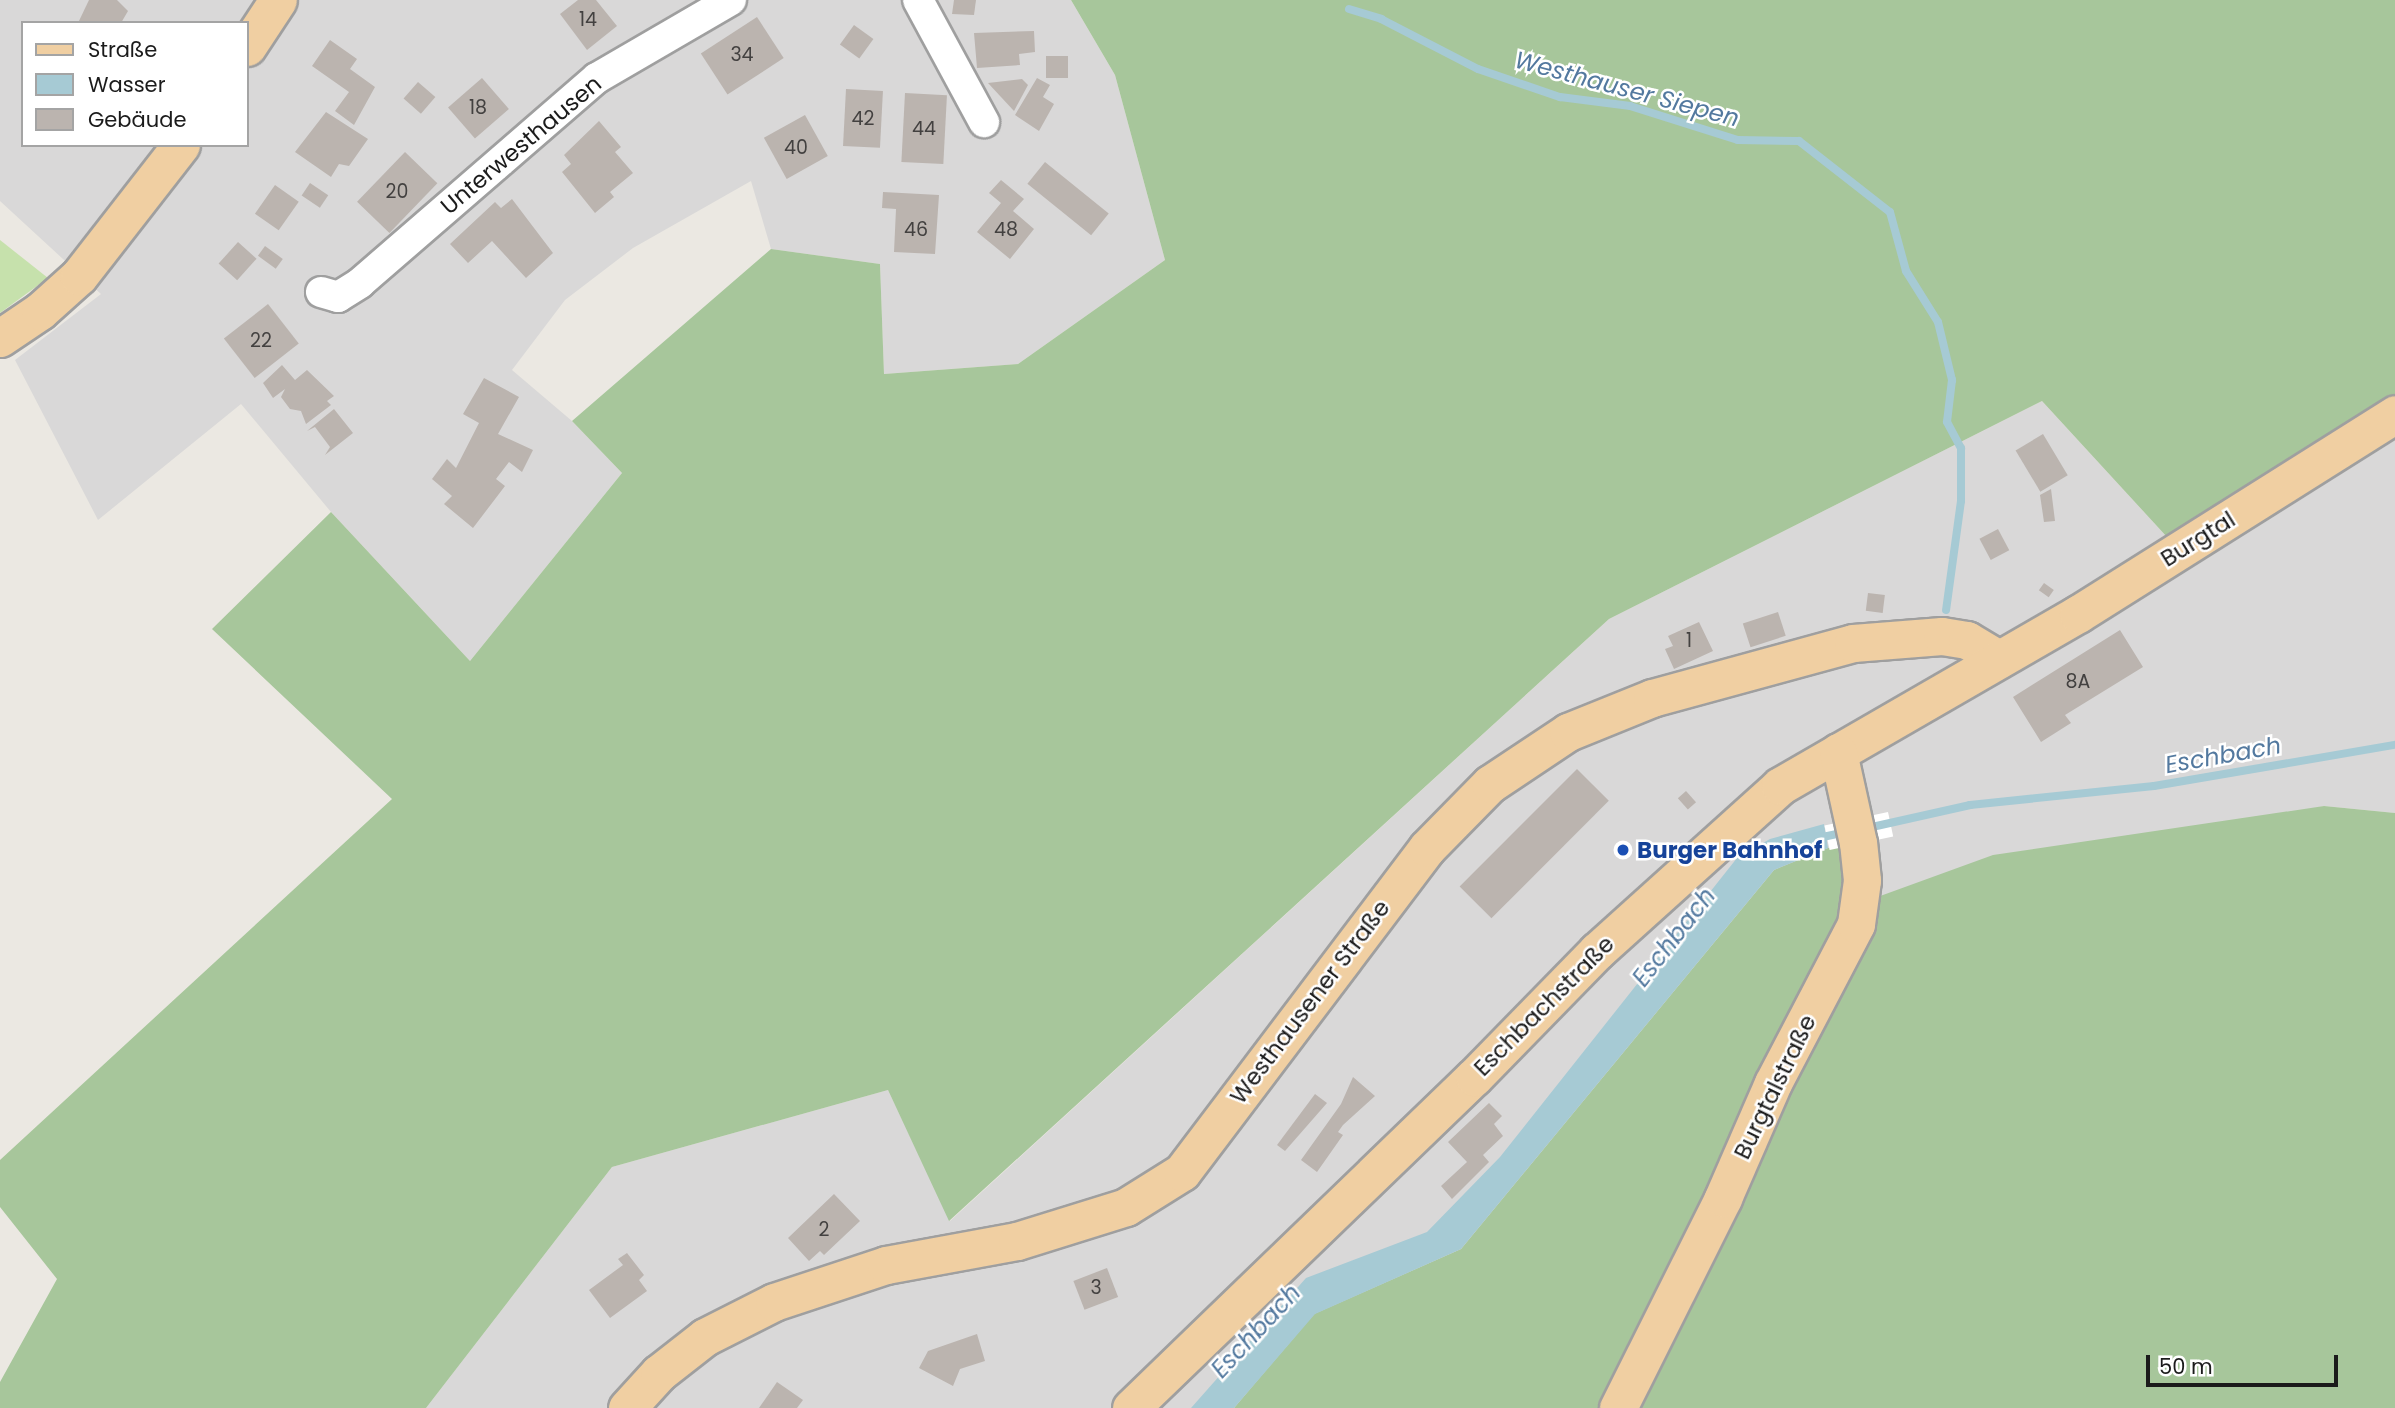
<!DOCTYPE html>
<html>
<head>
<meta charset="utf-8">
<style>
  body { margin:0 }
  #map { position:relative; width:2395px; height:1408px; overflow:hidden; background:#ebe8e2; font-family:Poppins,sans-serif }
  div>[style] { position:absolute }
  .residential>* { inset:0; background:#d9d8d8 }
  .grass>* { inset:0; background:#c6e1ac }
  .forest>* { inset:0; background:#a7c69b }
  .water>* { inset:0; background:#a6cad4 }
  .pier>* { inset:0; background:#fff; transform-origin:0 0 }
  .stream>* { height:8px; margin:-4px; padding:0 4px; transform-origin:4px; border-radius:4px; background:#a6cad4 }
  .building>* { inset:0; background:#bbb4af; transform-origin:0 0 }
  .roads { filter:drop-shadow(2px 0 #9f9f9f) drop-shadow(-2px 0 #9f9f9f) drop-shadow(0 2px #9f9f9f) drop-shadow(0 -2px #9f9f9f) }
  .minor>* { height:30px; margin:-15px; padding:0 15px; transform-origin:15px; border-radius:15px; background:#fff }
  .major>* { height:37px; margin:-18.5px; padding:0 18.5px; transform-origin:18.5px; border-radius:18.5px; background:#f0cfa2 }
  .dots>* { width:19px; height:19px; translate:-50% -50%; box-sizing:border-box; border:4px solid #fff; border-radius:50% }
  span { translate:-50% -50%; white-space:nowrap; text-align:center; line-height:1.15; -webkit-text-stroke:5px #fff; paint-order:stroke }
  .number-label { font-size:19px; color:#434140 }
  .number-label span { -webkit-text-stroke-width:0 }
  .street-label { font-size:23px; color:#1b1b1b }
  .transit-label { font-size:23px; color:#164399; font-weight:700 }
  .left { translate:0 -50%; text-align:left }
  .water-label { font-size:24px; color:#53799f; font-style:italic }
  .legend { position:absolute; left:21px; top:21px; width:228px; height:126px; box-sizing:border-box; background:#fff; border:2px solid #a4a4a4; margin:0; padding:9px 12px; list-style:none; font-size:21px; color:#1b1b1b }
  .legend li { display:flex; align-items:center; gap:14px; height:35px }
  .legend b { width:35px; border:2px solid #a4a4a4 }
  .scale { position:absolute; left:2146px; top:1355px; width:192px; height:32px; box-sizing:border-box; border:4px solid #1b1b1b; border-top:0; padding-left:9px; font-size:21px; line-height:24px; white-space:nowrap; color:#1b1b1b; -webkit-text-stroke:5px #fff; paint-order:stroke }
</style>
</head>
<body>
<div id="map">
  <div class="residential">
    <i style="clip-path:polygon(evenodd,0 0,1071px 0,1115px 75px,1165px 260px,1018px 364px,884px 374px,880px 264px,771px 249px,751px 181px,633px 248px,565px 300px,512px 370px,572px 421px,622px 473px,470px 661px,331px 512px,241px 404px,98px 520px,15px 360px,101px 294px,0 201px,0 0,23px 23px,247px 23px,247px 145px,23px 145px,23px 23px)"></i>
    <i style="clip-path:polygon(2042px 401px,2167px 537px,2395px 401px,2395px 813px,2324px 806px,1861px 903px,1774px 870px,1461px 1249px,1315px 1314px,1234px 1408px,426px 1408px,612px 1167px,888px 1090px,950px 1221px,1609px 619px)"></i>
  </div>
  <div class="grass">
    <i style="clip-path:polygon(0 240px,48px 278px,0 313px)"></i>
  </div>
  <div class="forest">
    <i style="clip-path:polygon(1071px 0,2395px 0,2395px 401px,2167px 537px,2042px 401px,1609px 619px,949px 1221px,888px 1090px,612px 1167px,426px 1408px,0 1408px,0 1382px,57px 1279px,0 1207px,0 1160px,392px 799px,212px 629px,331px 512px,470px 661px,622px 473px,572px 421px,771px 249px,880px 264px,884px 374px,1018px 364px,1165px 260px,1115px 75px)"></i>
    <i style="clip-path:polygon(2324px 806px,2395px 813px,2395px 1408px,1234px 1408px,1314px 1314px,1461px 1249px,1774px 870px,1828px 848px,1858px 843px,1861px 903px,1993px 855px)"></i>
  </div>
  <div class="water">
    <i style="clip-path:polygon(1824px 824px,1828px 848px,1774px 870px,1461px 1249px,1315px 1314px,1234px 1408px,1191px 1408px,1306px 1278px,1427px 1232px,1500px 1157px,1737px 858px,1770px 839px)"></i>
  </div>
  <div class="pier">
    <i style="left:1888px;top:812px;width:25px;height:65px;rotate:78deg"></i>
  </div>
  <div class="stream">
    <i style="left:1349px;top:9px;width:34px;rotate:17deg"></i>
    <i style="left:1381px;top:19px;width:109px;rotate:27.3deg"></i>
    <i style="left:1478px;top:69px;width:87px;rotate:18.9deg"></i>
    <i style="left:1560px;top:97px;width:71px;rotate:7.3deg"></i>
    <i style="left:1630px;top:106px;width:113px;rotate:17.5deg"></i>
    <i style="left:1738px;top:140px;width:61px;rotate:0.9deg"></i>
    <i style="left:1799px;top:141px;width:115px;rotate:38deg"></i>
    <i style="left:1890px;top:212px;width:61px;rotate:74.8deg"></i>
    <i style="left:1906px;top:271px;width:60px;rotate:57.9deg"></i>
    <i style="left:1938px;top:322px;width:60px;rotate:76.4deg"></i>
    <i style="left:1952px;top:380px;width:42px;rotate:96.8deg"></i>
    <i style="left:1947px;top:422px;width:30px;rotate:62deg"></i>
    <i style="left:1961px;top:448px;width:53px;rotate:90deg"></i>
    <i style="left:1961px;top:501px;width:110px;rotate:97.8deg"></i>
    <i style="left:1863px;top:829px;width:110px;rotate:-12.6deg"></i>
    <i style="left:1970px;top:805px;width:185px;rotate:-5.9deg"></i>
    <i style="left:2154px;top:786px;width:244px;rotate:-9.7deg"></i>
    <i style="left:1818px;top:838px;width:30px;rotate:-12deg"></i>
  </div>
  <div class="building">
    <i style="clip-path:polygon(89px 0,117px 0,128px 11px,121px 23px,78px 23px)"></i>
    <i style="clip-path:polygon(578px 0,596px 0,617px 26px,587px 50px,560px 14px)"></i>
    <i style="clip-path:polygon(954px 0,976px 0,974px 15px,952px 14px)"></i>
    <i style="left:757px;top:17px;width:49px;height:67px;rotate:57deg"></i>
    <i style="left:854px;top:25px;width:24px;height:24px;rotate:36deg"></i>
    <i style="clip-path:polygon(1034px 31px,1035px 52px,1019px 54px,1020px 65px,977px 68px,974px 33px)"></i>
    <i style="clip-path:polygon(330px 40px,357px 59px,350px 69px,375px 87px,354px 125px,335px 111px,349px 92px,312px 66px)"></i>
    <i style="left:1046px;top:56px;width:22px;height:22px"></i>
    <i style="left:482px;top:78px;width:41px;height:45px;rotate:49deg"></i>
    <i style="clip-path:polygon(1037px 78px,1050px 85px,1043px 97px,1054px 104px,1039px 131px,1015px 115px)"></i>
    <i style="clip-path:polygon(1022px 79px,1028px 85px,1014px 111px,988px 83px)"></i>
    <i style="left:418px;top:82px;width:23px;height:22px;rotate:41deg"></i>
    <i style="left:846px;top:89px;width:37px;height:57px;rotate:3deg"></i>
    <i style="left:905px;top:93px;width:42px;height:69px;rotate:3deg"></i>
    <i style="clip-path:polygon(326px 112px,368px 139px,349px 166px,339px 164px,331px 177px,295px 152px)"></i>
    <i style="left:805px;top:115px;width:47px;height:47px;rotate:61deg"></i>
    <i style="clip-path:polygon(599px 121px,621px 147px,615px 152px,633px 173px,610px 192px,614px 197px,595px 213px,562px 172px,571px 164px,564px 155px)"></i>
    <i style="left:405px;top:152px;width:45px;height:69px;rotate:44deg"></i>
    <i style="left:1045px;top:162px;width:82px;height:28px;rotate:39deg"></i>
    <i style="clip-path:polygon(1001px 180px,1024px 199px,1013px 211px,1034px 229px,1010px 259px,977px 232px,1001px 203px,989px 193px)"></i>
    <i style="left:310px;top:183px;width:22px;height:15px;rotate:34deg"></i>
    <i style="left:275px;top:185px;width:29px;height:35px;rotate:35deg"></i>
    <i style="clip-path:polygon(883px 192px,939px 195px,935px 254px,894px 252px,896px 209px,882px 208px)"></i>
    <i style="clip-path:polygon(512px 199px,553px 253px,526px 278px,492px 241px,468px 263px,450px 244px,495px 202px,501px 208px)"></i>
    <i style="left:238px;top:242px;width:25px;height:29px;rotate:42deg"></i>
    <i style="left:265px;top:246px;width:22px;height:12px;rotate:36deg"></i>
    <i style="left:268px;top:304px;width:50px;height:56px;rotate:52deg"></i>
    <i style="clip-path:polygon(282px 365px,295px 380px,307px 370px,334px 396px,327px 401px,331px 405px,306px 424px,301px 411px,290px 409px,281px 397px,285px 389px,273px 398px,263px 383px)"></i>
    <i style="clip-path:polygon(484px 378px,519px 397px,498px 434px,533px 450px,522px 472px,509px 462px,496px 479px,505px 486px,473px 528px,444px 504px,452px 496px,432px 479px,447px 459px,456px 468px,479px 423px,463px 414px)"></i>
    <i style="clip-path:polygon(334px 409px,353px 433px,325px 455px,330px 447px,315px 427px,307px 431px)"></i>
    <i style="left:2043px;top:434px;width:48px;height:32px;rotate:59deg"></i>
    <i style="clip-path:polygon(2051px 489px,2055px 521px,2044px 522px,2040px 495px)"></i>
    <i style="left:1998px;top:529px;width:24px;height:21px;rotate:62deg"></i>
    <i style="left:2044px;top:583px;width:12px;height:9px;rotate:35deg"></i>
    <i style="left:1868px;top:593px;width:17px;height:18px;rotate:7deg"></i>
    <i style="left:1778px;top:612px;width:25px;height:37px;rotate:72deg"></i>
    <i style="clip-path:polygon(1699px 622px,1713px 651px,1674px 669px,1665px 649px,1673px 646px,1668px 636px)"></i>
    <i style="clip-path:polygon(2120px 630px,2143px 667px,2065px 715px,2071px 723px,2041px 742px,2013px 697px)"></i>
    <i style="left:1577px;top:769px;width:45px;height:166px;rotate:45deg"></i>
    <i style="left:1686px;top:791px;width:15px;height:11px;rotate:48deg"></i>
    <i style="clip-path:polygon(1353px 1077px,1375px 1096px,1343px 1125px,1338px 1132px,1343px 1135px,1317px 1172px,1301px 1160px,1341px 1104px)"></i>
    <i style="clip-path:polygon(1315px 1094px,1327px 1103px,1285px 1151px,1277px 1145px)"></i>
    <i style="clip-path:polygon(1489px 1103px,1502px 1116px,1494px 1124px,1503px 1136px,1483px 1155px,1489px 1162px,1452px 1199px,1441px 1186px,1467px 1162px,1448px 1142px)"></i>
    <i style="clip-path:polygon(834px 1194px,860px 1221px,824px 1255px,820px 1251px,809px 1261px,788px 1238px)"></i>
    <i style="clip-path:polygon(627px 1253px,644px 1275px,639px 1280px,647px 1291px,610px 1318px,589px 1290px,623px 1265px,618px 1259px)"></i>
    <i style="left:1107px;top:1268px;width:31px;height:36px;rotate:69deg"></i>
    <i style="clip-path:polygon(977px 1334px,985px 1361px,960px 1369px,953px 1386px,919px 1368px,928px 1351px)"></i>
    <i style="clip-path:polygon(777px 1382px,803px 1400px,797px 1408px,759px 1408px)"></i>
  </div>
  <div class="roads">
    <div class="minor">
      <i style="left:918px;top:0;width:139px;rotate:61.6deg"></i>
      <i style="left:321px;top:292px;width:18px;rotate:16deg"></i>
      <i style="left:338px;top:297px;width:26px;rotate:-32deg"></i>
      <i style="left:360px;top:283px;width:313px;rotate:-40.9deg"></i>
      <i style="left:597px;top:78px;width:155px;rotate:-30.2deg"></i>
    </div>
    <div class="major">
      <i style="left:247px;top:47px;width:56px;rotate:-56.6deg"></i>
      <i style="left:0;top:338px;width:48px;rotate:-34deg"></i>
      <i style="left:40px;top:311px;width:52px;rotate:-41.9deg"></i>
      <i style="left:79px;top:276px;width:166px;rotate:-52.1deg"></i>
      <i style="left:627px;top:1408px;width:47px;rotate:-47.6deg"></i>
      <i style="left:659px;top:1373px;width:58px;rotate:-38deg"></i>
      <i style="left:705px;top:1337px;width:77px;rotate:-26.9deg"></i>
      <i style="left:774px;top:1302px;width:118px;rotate:-18.3deg"></i>
      <i style="left:886px;top:1265px;width:133px;rotate:-10.4deg"></i>
      <i style="left:1017px;top:1241px;width:114px;rotate:-17.3deg"></i>
      <i style="left:1126px;top:1207px;width:66px;rotate:-32deg"></i>
      <i style="left:1182px;top:1172px;width:406px;rotate:-52.9deg"></i>
      <i style="left:1427px;top:848px;width:90px;rotate:-45.5deg"></i>
      <i style="left:1490px;top:784px;width:94px;rotate:-33.7deg"></i>
      <i style="left:1568px;top:732px;width:91px;rotate:-22deg"></i>
      <i style="left:1652px;top:698px;width:208px;rotate:-15.3deg"></i>
      <i style="left:1853px;top:643px;width:89px;rotate:-4.5deg"></i>
      <i style="left:1942px;top:636px;width:25px;rotate:9deg"></i>
      <i style="left:1967px;top:640px;width:37px;rotate:31deg"></i>
      <i style="left:1131px;top:1408px;width:477px;rotate:-44deg"></i>
      <i style="left:1474px;top:1077px;width:176px;rotate:-45.7deg"></i>
      <i style="left:1597px;top:951px;width:246px;rotate:-42deg"></i>
      <i style="left:1780px;top:786px;width:344px;rotate:-30deg"></i>
      <i style="left:2078px;top:614px;width:375px;rotate:-32.2deg"></i>
      <i style="left:1618px;top:1408px;width:235px;rotate:-63.4deg"></i>
      <i style="left:1723px;top:1198px;width:125px;rotate:-66.5deg"></i>
      <i style="left:1773px;top:1083px;width:179px;rotate:-62.4deg"></i>
      <i style="left:1856px;top:924px;width:44px;rotate:-82.2deg"></i>
      <i style="left:1862px;top:880px;width:37px;rotate:-96deg"></i>
      <i style="left:1858px;top:843px;width:93px;rotate:-102.4deg"></i>
    </div>
  </div>
  <div class="dots">
    <i style="left:1623px;top:850px;background:#1a4fb4"></i>
  </div>
  <div class="number-label">
    <span style="left:588px;top:20px">14</span>
    <span style="left:742px;top:55px">34</span>
    <span style="left:478px;top:108px">18</span>
    <span style="left:863px;top:119px">42</span>
    <span style="left:924px;top:129px">44</span>
    <span style="left:796px;top:148px">40</span>
    <span style="left:397px;top:192px">20</span>
    <span style="left:916px;top:230px">46</span>
    <span style="left:1006px;top:230px">48</span>
    <span style="left:261px;top:341px">22</span>
    <span style="left:1689px;top:641px">1</span>
    <span style="left:2078px;top:682px">8A</span>
    <span style="left:824px;top:1230px">2</span>
    <span style="left:1096px;top:1288px">3</span>
  </div>
  <div class="street-label">
    <span style="left:521px;top:145px;rotate:-40deg">Unterwesthausen</span>
    <span style="left:2198px;top:539px;rotate:-32deg">Burgtal</span>
    <span style="left:1310px;top:1002px;rotate:-53deg">Westhausener Straße</span>
    <span style="left:1544px;top:1006px;rotate:-45deg">Eschbachstraße</span>
    <span style="left:1775px;top:1087px;rotate:-64deg">Burgtalstraße</span>
  </div>
  <div class="transit-label">
    <span class="left" style="left:1637px;top:850px">Burger Bahnhof</span>
  </div>
  <div class="water-label">
    <span style="left:1627px;top:89px;rotate:15deg">Westhauser Siepen</span>
    <span style="left:2223px;top:755px;rotate:-10deg">Eschbach</span>
    <span style="left:1674px;top:937px;rotate:-52deg">Eschbach</span>
    <span style="left:1256px;top:1331px;rotate:-47deg">Eschbach</span>
  </div>
  <ul class="legend">
  <li><b style="height:9px;background:#f0cfa2"></b>Straße</li>
  <li><b style="height:19px;background:#a6cad4"></b>Wasser</li>
  <li><b style="height:19px;background:#bbb4af"></b>Gebäude</li>
  </ul>
  <div class="scale">50 m</div>
</div>
</body>
</html>
